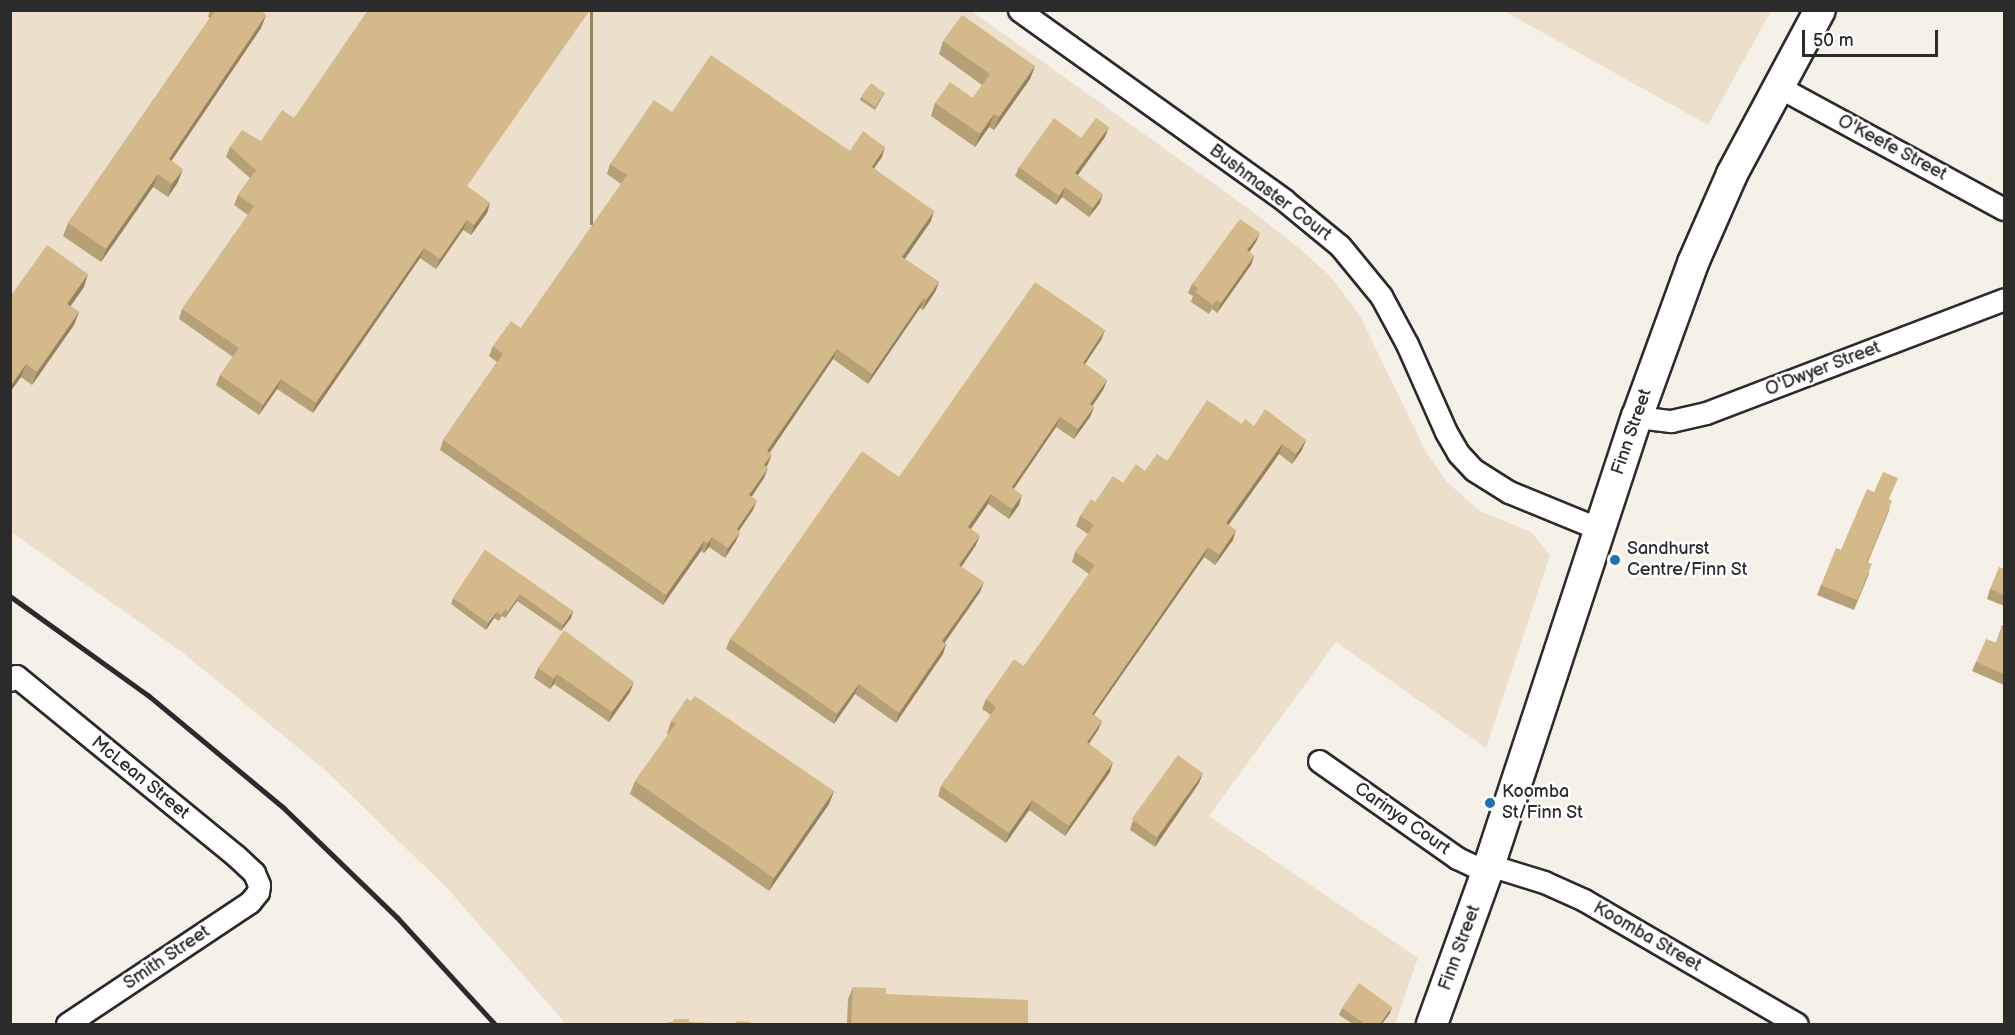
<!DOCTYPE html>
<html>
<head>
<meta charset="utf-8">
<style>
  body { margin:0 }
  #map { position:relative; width:2015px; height:1035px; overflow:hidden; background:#f6f1e8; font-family:"Balsamiq Sans",sans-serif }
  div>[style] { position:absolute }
  .built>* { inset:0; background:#ece0cc }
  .roads { filter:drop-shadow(2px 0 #2b2b2b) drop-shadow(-2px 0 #2b2b2b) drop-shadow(0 2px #2b2b2b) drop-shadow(0 -2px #2b2b2b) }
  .street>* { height:21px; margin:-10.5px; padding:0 10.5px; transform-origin:10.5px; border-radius:10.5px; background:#fff }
  .secondary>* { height:30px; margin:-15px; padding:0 15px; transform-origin:15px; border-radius:15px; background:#fff }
  .rail>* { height:4.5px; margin:-2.25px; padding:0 2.25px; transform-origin:2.25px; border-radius:2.25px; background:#2b2b2b }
  .wall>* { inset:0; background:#b6a077 }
  .shaded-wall>* { inset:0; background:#948261; transform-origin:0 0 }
  .building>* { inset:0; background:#d4ba8a; transform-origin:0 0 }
  .dots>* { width:16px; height:16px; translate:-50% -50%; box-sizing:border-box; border:3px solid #fff; border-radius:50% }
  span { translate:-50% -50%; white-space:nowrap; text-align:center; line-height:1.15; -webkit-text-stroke:5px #fff; paint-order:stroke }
  .street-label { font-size:18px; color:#2b2b2b }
  .poi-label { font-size:18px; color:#2b2b2b }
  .left { translate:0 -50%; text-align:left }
  .frame { position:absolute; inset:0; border:12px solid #2b2b2b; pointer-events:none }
  .scale { position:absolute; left:1802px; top:30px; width:136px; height:27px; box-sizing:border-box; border:3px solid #2b2b2b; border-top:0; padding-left:8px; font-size:18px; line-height:21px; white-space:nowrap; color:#2b2b2b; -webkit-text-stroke:4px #fff; paint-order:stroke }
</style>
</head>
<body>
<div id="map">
  <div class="built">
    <i style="clip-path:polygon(970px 10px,1252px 211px,1299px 248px,1331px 277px,1359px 314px,1427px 454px,1447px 482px,1480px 511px,1531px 532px,1550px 555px,1486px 748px,1336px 642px,1209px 816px,1418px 958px,1395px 1024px,566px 1024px,446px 887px,325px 770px,182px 652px,11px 532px,11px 11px)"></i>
    <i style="clip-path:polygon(1504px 11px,1771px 11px,1708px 125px)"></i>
  </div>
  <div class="roads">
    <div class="street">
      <i style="left:1019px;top:10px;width:326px;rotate:35.6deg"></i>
      <i style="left:1284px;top:200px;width:72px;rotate:39.4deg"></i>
      <i style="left:1340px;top:246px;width:65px;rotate:50.6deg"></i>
      <i style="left:1381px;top:296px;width:55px;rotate:61.6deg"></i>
      <i style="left:1407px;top:344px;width:96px;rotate:66.1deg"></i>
      <i style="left:1446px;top:432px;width:24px;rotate:60deg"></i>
      <i style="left:1458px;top:453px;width:23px;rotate:47deg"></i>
      <i style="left:1474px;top:470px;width:41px;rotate:32.2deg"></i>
      <i style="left:1509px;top:492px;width:97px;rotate:22.3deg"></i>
      <i style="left:1779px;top:87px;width:256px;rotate:28.5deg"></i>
      <i style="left:1637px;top:417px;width:34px;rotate:7deg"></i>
      <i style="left:1671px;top:421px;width:36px;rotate:-13deg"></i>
      <i style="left:1706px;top:413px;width:319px;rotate:-20.9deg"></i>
      <i style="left:10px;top:680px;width:7px;rotate:-34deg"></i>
      <i style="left:16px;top:676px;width:283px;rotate:39.3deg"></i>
      <i style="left:235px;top:855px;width:26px;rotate:43deg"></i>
      <i style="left:254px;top:873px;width:13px;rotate:67deg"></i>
      <i style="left:259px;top:885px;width:7px;rotate:98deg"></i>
      <i style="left:258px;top:892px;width:13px;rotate:129deg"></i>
      <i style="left:250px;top:902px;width:220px;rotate:146.3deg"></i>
      <i style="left:1319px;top:761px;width:169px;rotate:35.1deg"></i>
      <i style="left:1457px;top:858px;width:33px;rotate:25deg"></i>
      <i style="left:1489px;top:865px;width:58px;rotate:17.2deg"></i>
      <i style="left:1544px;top:882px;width:44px;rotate:24.2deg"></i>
      <i style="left:1584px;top:900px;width:246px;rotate:30.2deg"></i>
    </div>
    <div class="secondary">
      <i style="left:1432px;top:1024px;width:162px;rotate:-70.1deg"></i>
      <i style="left:1487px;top:872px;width:479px;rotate:-71.8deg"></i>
      <i style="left:1637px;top:417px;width:164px;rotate:-70deg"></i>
      <i style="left:1693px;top:263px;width:97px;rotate:-66.3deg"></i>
      <i style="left:1732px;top:174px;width:186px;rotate:-61.8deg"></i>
    </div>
  </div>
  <div class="rail">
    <i style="left:10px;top:596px;width:170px;rotate:35.7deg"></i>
    <i style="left:148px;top:695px;width:175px;rotate:39.7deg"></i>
    <i style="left:283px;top:807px;width:158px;rotate:44deg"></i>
    <i style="left:397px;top:917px;width:145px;rotate:47.5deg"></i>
  </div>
  <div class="wall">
    <i style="clip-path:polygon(210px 10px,259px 10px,266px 15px,261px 28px,171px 161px,178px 182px,168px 197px,153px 187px,101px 262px,63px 236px,68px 223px,210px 18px,208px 17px)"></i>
    <i style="clip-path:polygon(943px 41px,1035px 66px,1030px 79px,994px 130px,989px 127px,975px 147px,931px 116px,935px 103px,973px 98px,982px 85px,939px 54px)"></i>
    <i style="clip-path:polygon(885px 93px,875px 110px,860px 100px,861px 97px)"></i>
    <i style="clip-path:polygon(672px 112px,850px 151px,882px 157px,874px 168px,931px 221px,905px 259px,939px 282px,935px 292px,923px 310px,920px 308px,868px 384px,833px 359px,770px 452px,768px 464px,766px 467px,764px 478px,752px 496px,753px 510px,739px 531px,736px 541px,725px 558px,709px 547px,704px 553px,701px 551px,663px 605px,440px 450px,443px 440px,497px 362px,489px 356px,493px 346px,521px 328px,621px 184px,607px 174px,610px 164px)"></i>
    <i style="clip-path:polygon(294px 118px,469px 188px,490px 203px,487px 213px,471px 235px,463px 230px,436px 269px,420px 258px,313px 413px,277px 389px,259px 415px,216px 385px,220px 375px,233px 357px,179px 319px,182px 309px,248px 215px,234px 205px,238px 195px,250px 178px,226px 157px,230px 147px,261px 141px)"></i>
    <i style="clip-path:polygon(1105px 137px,1078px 175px,1100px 203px,1089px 217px,1062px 197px,1056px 205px,1015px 176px,1019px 167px,1081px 138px)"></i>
    <i style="clip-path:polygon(1256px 242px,1249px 252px,1254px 256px,1251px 265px,1217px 313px,1212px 309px,1209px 314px,1191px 302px,1193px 296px,1188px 293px,1192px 284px)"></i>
    <i style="clip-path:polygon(84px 287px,70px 306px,79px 312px,74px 325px,32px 385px,21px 377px,10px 392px,10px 297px)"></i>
    <i style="clip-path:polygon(1105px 330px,1101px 340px,1085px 364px,1107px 380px,1103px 390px,1092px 406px,1094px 407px,1090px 417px,1074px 439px,1056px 427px,1014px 489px,1019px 505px,1009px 519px,988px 504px,971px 529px,976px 545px,961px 567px,980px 592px,945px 642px,946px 644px,943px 654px,896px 723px,855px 694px,834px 724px,726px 649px,730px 639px,899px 477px)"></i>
    <i style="clip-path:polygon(1242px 424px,1254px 426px,1306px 440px,1302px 450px,1292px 464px,1279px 454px,1228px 525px,1233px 540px,1215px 565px,1204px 557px,1094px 715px,1102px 721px,1098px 730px,1089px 744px,1110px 772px,1065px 836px,1029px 810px,1006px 843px,938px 796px,941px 786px,991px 715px,982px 709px,986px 699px,1024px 666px,1089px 574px,1072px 562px,1075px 552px,1088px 534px,1076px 526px,1080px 516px,1095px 502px,1123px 483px,1145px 471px)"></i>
    <i style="clip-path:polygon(1890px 500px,1889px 511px,1868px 562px,1869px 574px,1854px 610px,1817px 595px,1821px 585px)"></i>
    <i style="clip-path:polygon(485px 550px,573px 611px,571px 618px,561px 631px,517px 601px,505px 618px,502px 616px,499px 621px,494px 618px,486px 630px,451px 604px,453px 598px)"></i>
    <i style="clip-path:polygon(2004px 569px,2004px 606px,1987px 599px,1990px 589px)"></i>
    <i style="clip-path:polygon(2002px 625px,2004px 626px,2004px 685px,1972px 671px,1976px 662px,1996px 643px)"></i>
    <i style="clip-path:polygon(538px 668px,630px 692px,609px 722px,554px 684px,550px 689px,534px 678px)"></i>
    <i style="clip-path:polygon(671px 721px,834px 791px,829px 804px,769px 891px,630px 794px,635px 781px,668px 735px,667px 734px)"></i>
    <i style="clip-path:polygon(1199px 783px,1155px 847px,1130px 830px,1133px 820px)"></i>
    <i style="clip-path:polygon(853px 987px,886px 994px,1028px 1024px,847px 1024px,848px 999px)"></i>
    <i style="clip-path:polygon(1342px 1008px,1390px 1013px,1382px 1024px,1353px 1024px,1339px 1015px)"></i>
  </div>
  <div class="shaded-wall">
    <i style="left:590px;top:10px;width:3px;height:215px"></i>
    <i style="clip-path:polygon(266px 15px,261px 28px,164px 172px,169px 159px)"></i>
    <i style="clip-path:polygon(1035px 66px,1030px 79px,994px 130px,999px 117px)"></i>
    <i style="clip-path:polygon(994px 114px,989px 127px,975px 147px,980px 134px)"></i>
    <i style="clip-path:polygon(1109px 127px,1105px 137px,1072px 183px,1075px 173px)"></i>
    <i style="clip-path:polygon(885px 147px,882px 157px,868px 177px,872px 167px)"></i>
    <i style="clip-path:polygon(183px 169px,178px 182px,168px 197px,172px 184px)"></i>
    <i style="clip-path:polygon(158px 174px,153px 187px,101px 262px,106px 249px)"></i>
    <i style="clip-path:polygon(1065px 187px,1062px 197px,1056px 205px,1059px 196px)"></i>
    <i style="clip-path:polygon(1103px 194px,1100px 203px,1089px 217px,1093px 208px)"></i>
    <i style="clip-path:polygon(490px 203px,487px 213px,471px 235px,474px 225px)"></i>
    <i style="clip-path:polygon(934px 211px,931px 221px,899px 267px,902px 257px)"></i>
    <i style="clip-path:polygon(467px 220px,463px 230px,436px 269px,440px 259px)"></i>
    <i style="clip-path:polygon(1260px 233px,1256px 242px,1244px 260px,1247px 250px)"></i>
    <i style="clip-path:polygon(424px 248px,420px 258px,313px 413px,316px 403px)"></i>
    <i style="clip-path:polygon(1254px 256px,1251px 265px,1217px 313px,1221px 303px)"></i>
    <i style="clip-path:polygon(88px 274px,84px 287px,63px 317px,67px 304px)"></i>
    <i style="clip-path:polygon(939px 282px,935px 292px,923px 310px,926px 300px)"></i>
    <i style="clip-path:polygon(924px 298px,920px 308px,868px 384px,872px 374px)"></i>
    <i style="clip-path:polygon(79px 312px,74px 325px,32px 385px,37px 372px)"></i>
    <i style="clip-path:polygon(1105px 330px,1101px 340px,1079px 373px,1083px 363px)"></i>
    <i style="clip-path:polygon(837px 349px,833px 359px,764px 461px,767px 451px)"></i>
    <i style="clip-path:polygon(26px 364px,21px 377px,10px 392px,12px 384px)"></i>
    <i style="clip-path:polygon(281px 379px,277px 389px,259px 415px,263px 405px)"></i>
    <i style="clip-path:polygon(1107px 380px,1103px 390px,1087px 414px,1090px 404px)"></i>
    <i style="clip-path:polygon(1094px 407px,1090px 417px,1074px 439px,1078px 429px)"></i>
    <i style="clip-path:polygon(1060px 417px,1056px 427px,1008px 497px,1012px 487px)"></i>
    <i style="clip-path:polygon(1306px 440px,1302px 450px,1292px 464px,1296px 454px)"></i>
    <i style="clip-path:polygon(1282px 444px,1279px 454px,1223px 533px,1226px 523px)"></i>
    <i style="clip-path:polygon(772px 454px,768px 464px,761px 475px,764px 465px)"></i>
    <i style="clip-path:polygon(768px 468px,764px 478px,746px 505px,749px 495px)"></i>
    <i style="clip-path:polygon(991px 494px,988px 504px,965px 537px,968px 527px)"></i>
    <i style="clip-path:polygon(1022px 495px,1019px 505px,1009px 519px,1012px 509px)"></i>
    <i style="clip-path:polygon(757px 500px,753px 510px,733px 539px,737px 529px)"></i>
    <i style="clip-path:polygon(1236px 530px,1233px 540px,1215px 565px,1219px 555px)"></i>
    <i style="clip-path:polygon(740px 532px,736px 541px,725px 558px,728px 548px)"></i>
    <i style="clip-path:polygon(980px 535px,976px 545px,956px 575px,959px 565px)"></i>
    <i style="clip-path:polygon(712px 537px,709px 547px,704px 553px,708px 543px)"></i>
    <i style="clip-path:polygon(704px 541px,701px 551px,663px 605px,666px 595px)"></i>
    <i style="clip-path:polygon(1208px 547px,1204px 557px,1088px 723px,1092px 714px)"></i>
    <i style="clip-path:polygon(984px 582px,980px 592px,939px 651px,942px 641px)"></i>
    <i style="clip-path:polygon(520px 594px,517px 601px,505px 618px,508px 612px)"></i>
    <i style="clip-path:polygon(573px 611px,571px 618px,561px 631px,563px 625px)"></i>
    <i style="clip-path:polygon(497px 612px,494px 618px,486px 630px,488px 623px)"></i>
    <i style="clip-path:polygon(946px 644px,943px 654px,896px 723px,899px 713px)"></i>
    <i style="clip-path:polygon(557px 674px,554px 684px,550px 689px,554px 679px)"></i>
    <i style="clip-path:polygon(634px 682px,630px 692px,609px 722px,612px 712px)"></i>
    <i style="clip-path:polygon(859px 684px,855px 694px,834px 724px,837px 714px)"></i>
    <i style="clip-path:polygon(1102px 721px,1098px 730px,1083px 752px,1087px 742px)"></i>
    <i style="clip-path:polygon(1113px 762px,1110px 772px,1065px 836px,1069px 826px)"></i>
    <i style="clip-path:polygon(1203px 773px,1199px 783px,1155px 847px,1158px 837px)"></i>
    <i style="clip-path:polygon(834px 791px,829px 804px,769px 891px,774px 878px)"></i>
    <i style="clip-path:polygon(1032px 800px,1029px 810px,1006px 843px,1009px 833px)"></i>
    <i style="clip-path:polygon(1392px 1007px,1390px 1013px,1382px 1024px,1380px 1024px)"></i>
  </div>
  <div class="building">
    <i style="clip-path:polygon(216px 10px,259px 10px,266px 15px,169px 159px,183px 169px,172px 184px,158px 174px,106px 249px,68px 223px)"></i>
    <i style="clip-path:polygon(368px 10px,590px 10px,467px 186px,490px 203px,474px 225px,467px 220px,440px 259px,424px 248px,316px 403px,281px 379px,263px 405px,220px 375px,239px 348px,182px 309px,254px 206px,238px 195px,256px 170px,230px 147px,242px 130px,261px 141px,282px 110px,294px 118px)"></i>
    <i style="clip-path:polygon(962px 15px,1035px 66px,999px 117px,994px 114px,980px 134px,935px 103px,950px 82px,973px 98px,990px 74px,943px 41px)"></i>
    <i style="clip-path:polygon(711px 55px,850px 151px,863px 131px,885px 147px,872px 167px,934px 211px,902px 257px,939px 282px,926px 300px,924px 298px,872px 374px,837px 349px,767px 451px,772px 454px,764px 465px,768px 468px,749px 495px,757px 500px,737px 529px,740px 532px,728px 548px,712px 537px,708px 543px,704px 541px,666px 595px,443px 440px,503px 354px,493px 346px,511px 321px,521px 328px,627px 175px,610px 164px,654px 100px,672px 112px)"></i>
    <i style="left:871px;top:83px;width:17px;height:17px;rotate:36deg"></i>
    <i style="clip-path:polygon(1054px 118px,1081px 138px,1096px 118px,1109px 127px,1075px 173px,1103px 194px,1093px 208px,1065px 187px,1059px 196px,1019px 167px)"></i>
    <i style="clip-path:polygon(1240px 219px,1260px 233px,1247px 250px,1254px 256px,1221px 303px,1216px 300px,1213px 305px,1195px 292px,1198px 288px,1192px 284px)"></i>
    <i style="clip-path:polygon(47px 245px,88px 274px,67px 304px,79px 312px,37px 372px,26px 364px,12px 384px,10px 383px,10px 297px)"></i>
    <i style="clip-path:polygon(1035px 282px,1105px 330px,1083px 363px,1107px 380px,1090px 404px,1094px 407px,1078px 429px,1060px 417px,1012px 487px,1022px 495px,1012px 509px,991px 494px,968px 527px,980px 535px,959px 565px,984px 582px,942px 641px,946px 644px,899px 713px,859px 684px,837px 714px,730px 639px,862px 451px,899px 477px)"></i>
    <i style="clip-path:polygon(1207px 400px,1242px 424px,1245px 419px,1254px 426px,1265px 409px,1306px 440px,1296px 454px,1282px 444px,1226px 523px,1236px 530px,1219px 555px,1208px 547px,1092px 714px,1102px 721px,1087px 742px,1113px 762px,1069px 826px,1032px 800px,1009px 833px,941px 786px,996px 707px,986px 699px,1014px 659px,1024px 666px,1095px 565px,1075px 552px,1094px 525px,1080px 516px,1091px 499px,1095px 502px,1113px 476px,1123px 483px,1136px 464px,1145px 471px,1157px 454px,1167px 461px)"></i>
    <i style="clip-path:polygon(1883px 472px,1898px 478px,1889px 499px,1892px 501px,1867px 562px,1872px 564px,1857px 600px,1821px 585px,1836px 548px,1841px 550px,1867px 489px,1874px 492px)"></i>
    <i style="clip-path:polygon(485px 550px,573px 611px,563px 625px,520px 594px,508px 612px,505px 609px,501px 615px,497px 612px,488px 623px,453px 598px)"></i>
    <i style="clip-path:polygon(1999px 567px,2004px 569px,2004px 595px,1990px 589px)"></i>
    <i style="clip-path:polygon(2002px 625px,2004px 626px,2004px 674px,1976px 662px,1986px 639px,1997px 643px)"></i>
    <i style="clip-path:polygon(564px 630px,634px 682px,612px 712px,557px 674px,554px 679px,538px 668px)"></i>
    <i style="clip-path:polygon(695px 696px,834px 791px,774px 878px,635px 781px,676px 723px,671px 721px,687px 698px,691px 701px)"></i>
    <i style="left:1178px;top:755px;width:31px;height:79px;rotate:36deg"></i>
    <i style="clip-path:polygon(1359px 983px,1392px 1007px,1380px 1024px,1365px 1024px,1342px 1008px)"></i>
    <i style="clip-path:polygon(853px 987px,886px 988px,886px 994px,1028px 1000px,1028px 1024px,851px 1024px)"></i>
    <i style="clip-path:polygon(674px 1019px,689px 1019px,689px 1022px,736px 1024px,736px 1021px,751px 1022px,750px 1024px,668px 1024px,668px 1022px,673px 1022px)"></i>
  </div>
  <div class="dots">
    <i style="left:1615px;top:560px;background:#1f6fb2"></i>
    <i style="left:1490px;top:803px;background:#1f6fb2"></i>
  </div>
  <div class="street-label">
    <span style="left:1892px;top:148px;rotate:28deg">O'Keefe Street</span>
    <span style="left:1270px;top:193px;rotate:37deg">Bushmaster Court</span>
    <span style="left:1823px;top:369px;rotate:-21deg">O'Dwyer Street</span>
    <span style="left:1632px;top:432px;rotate:-71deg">Finn Street</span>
    <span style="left:140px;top:778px;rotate:39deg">McLean Street</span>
    <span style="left:1402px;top:819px;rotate:35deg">Carinya Court</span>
    <span style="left:1647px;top:937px;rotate:30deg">Koomba Street</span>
    <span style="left:1460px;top:948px;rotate:-70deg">Finn Street</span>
    <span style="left:167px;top:958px;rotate:-34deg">Smith Street</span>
  </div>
  <div class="poi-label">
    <span class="left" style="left:1627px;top:560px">Sandhurst<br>Centre/Finn St</span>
    <span class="left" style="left:1502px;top:803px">Koomba<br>St/Finn St</span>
  </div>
  <div class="frame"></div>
  <div class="scale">50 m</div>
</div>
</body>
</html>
